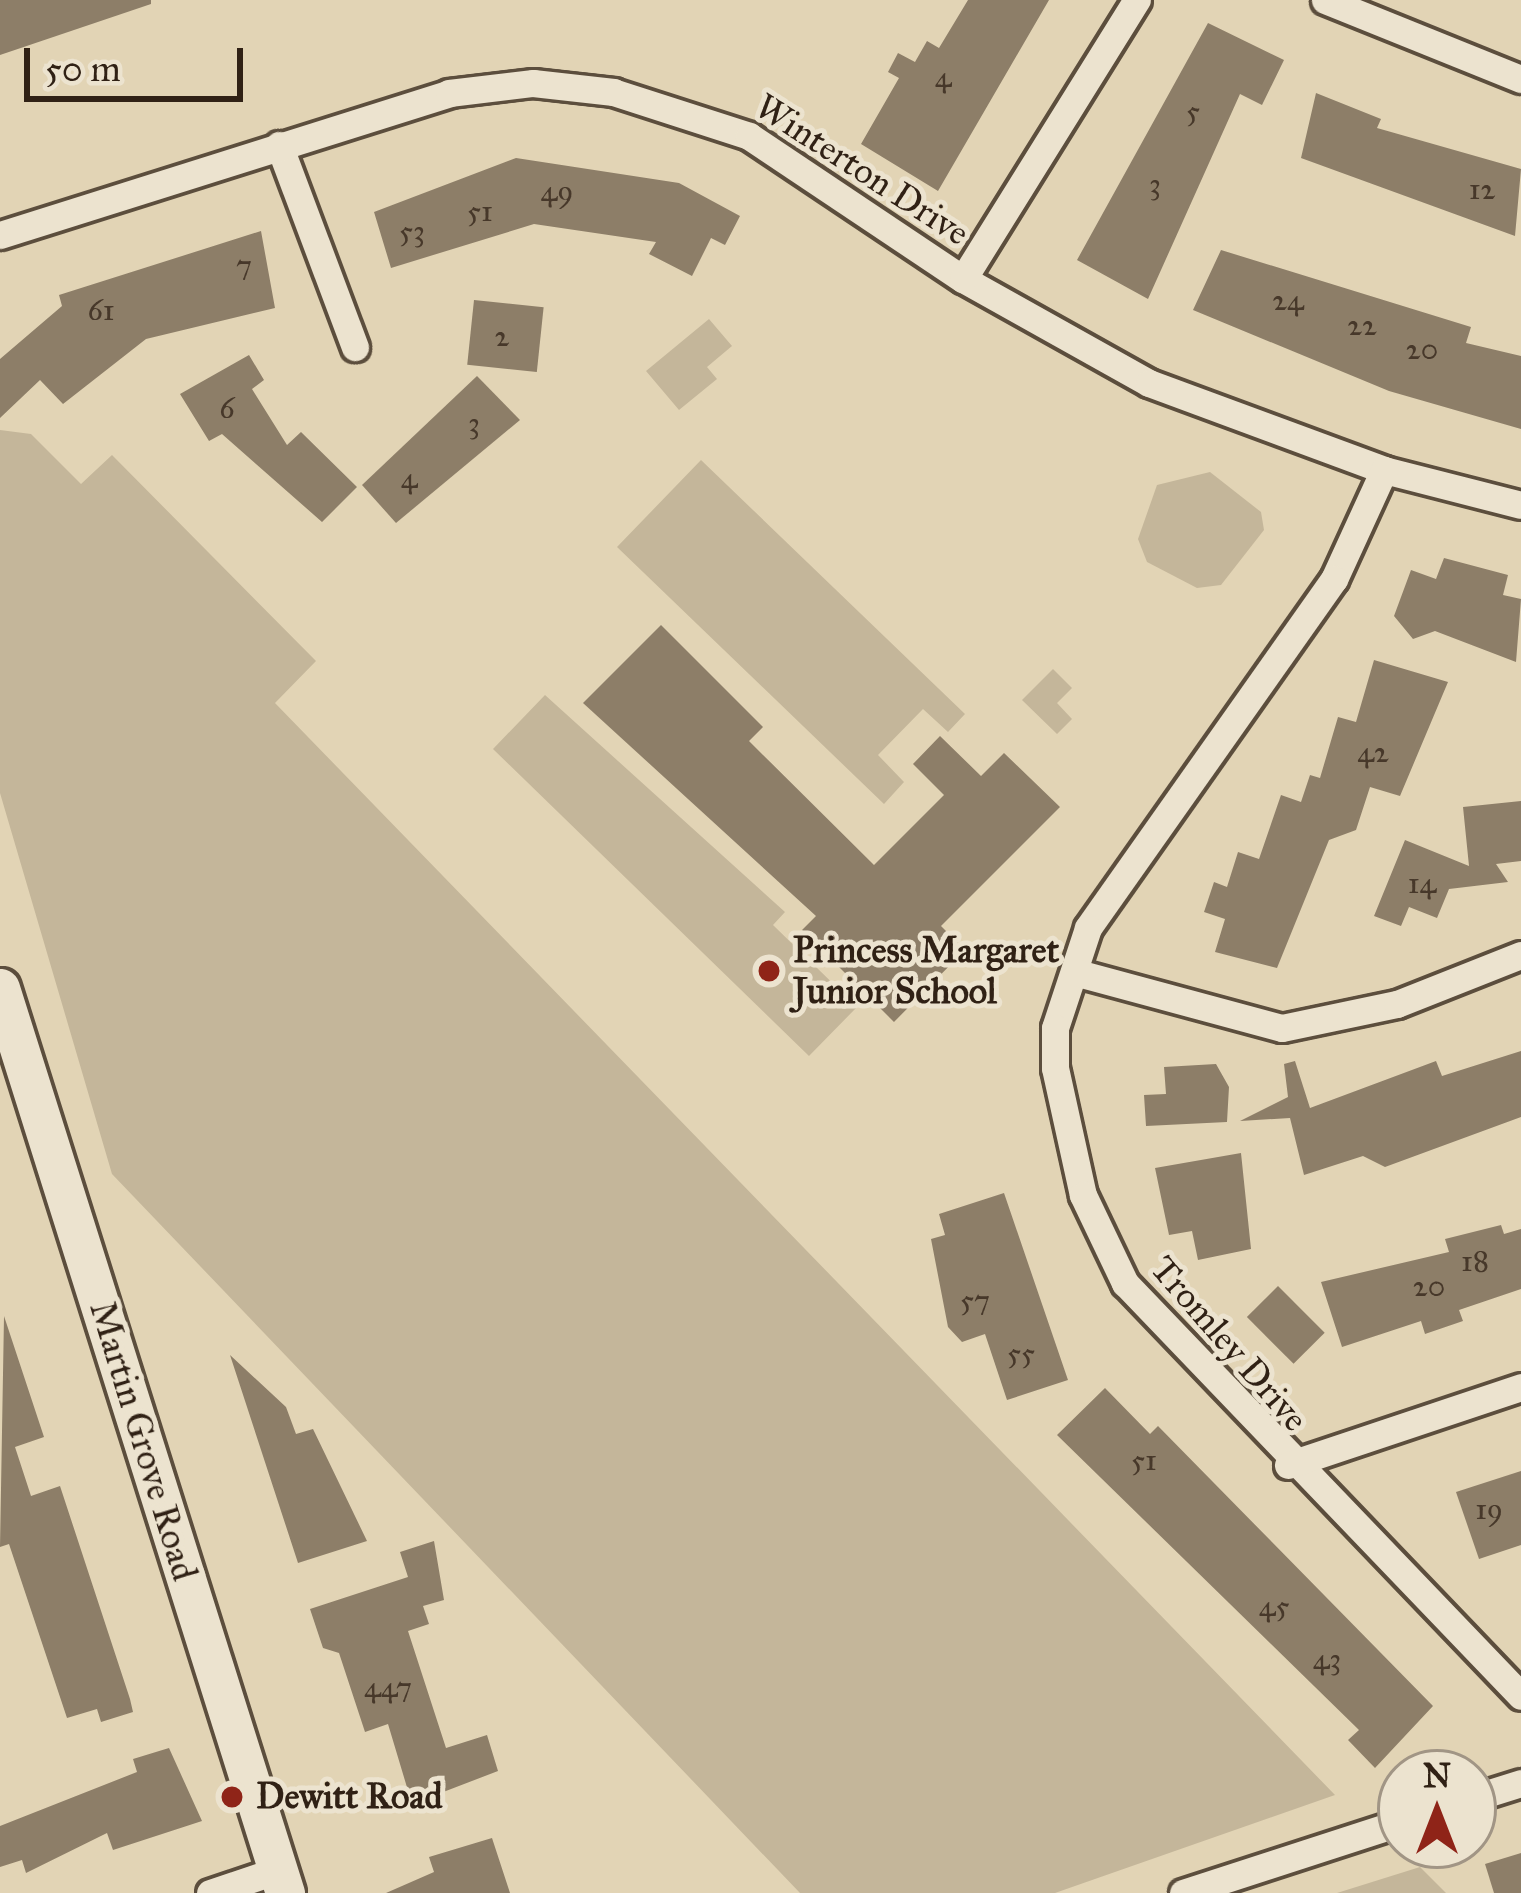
<!DOCTYPE html>
<html>
<head>
<meta charset="utf-8">
<style>
  body { margin:0 }
  #map { position:relative; width:1521px; height:1893px; overflow:hidden; background:#e2d4b5; font-family:"IM FELL Great Primer",serif }
  div>[style] { position:absolute }
  .green>* { inset:0; background:#c4b69a }
  .building>* { inset:0; background:#8d7e68; transform-origin:0 0 }
  .roads { filter:drop-shadow(3px 0 #5c4e3d) drop-shadow(-3px 0 #5c4e3d) drop-shadow(0 3px #5c4e3d) drop-shadow(0 -3px #5c4e3d) }
  .minor>* { height:27px; margin:-13.5px; padding:0 13.5px; transform-origin:13.5px; border-radius:13.5px; background:#ece3cf }
  .secondary>* { height:39px; margin:-19.5px; padding:0 19.5px; transform-origin:19.5px; border-radius:19.5px; background:#ece3cf }
  .dots>* { width:33px; height:33px; translate:-50% -50%; box-sizing:border-box; border:6px solid #ece3cf; border-radius:50% }
  span { translate:-50% -50%; white-space:nowrap; text-align:center; line-height:1.15; -webkit-text-stroke:10px #ece3cf; paint-order:stroke }
  .number-label { font-size:30px; color:#47382a }
  .number-label span { -webkit-text-stroke-width:0 }
  .street-label { font-size:36px; color:#302115 }
  .poi-label { font-size:36px; color:#302115; font-weight:700 }
  .left { translate:0 -50%; text-align:left }
  .north { position:absolute; left:1377px; top:1749px; width:120px; height:120px; box-sizing:border-box; background:#ece3cf; border:3px solid #a19585; border-radius:50%; rotate:0deg; font-size:33px; font-weight:700; line-height:48px; text-align:center; color:#302115 }
  .north::after { content:''; display:block; margin:auto; width:42px; height:54px; background:#8f2418; clip-path:polygon(50% 0,100% 100%,50% 72%,0 100%) }
  .scale { position:absolute; left:24px; top:48px; width:219px; height:54px; box-sizing:border-box; border:6px solid #302115; border-top:0; padding-left:15px; font-size:36px; line-height:42px; white-space:nowrap; color:#302115; -webkit-text-stroke:9px #ece3cf; paint-order:stroke }
</style>
</head>
<body>
<div id="map">
  <div class="green">
    <i style="clip-path:polygon(709px 319px,732px 346px,707px 367px,717px 379px,679px 410px,646px 371px)"></i>
    <i style="clip-path:polygon(0 430px,31px 434px,81px 484px,112px 455px,316px 661px,275px 703px,1335px 1795px,1055px 1893px,800px 1893px,112px 1174px,0 793px)"></i>
    <i style="clip-path:polygon(701px 460px,965px 714px,948px 732px,923px 709px,878px 755px,904px 782px,884px 804px,617px 547px)"></i>
    <i style="clip-path:polygon(1210px 472px,1261px 512px,1264px 530px,1221px 585px,1197px 588px,1147px 562px,1138px 539px,1157px 485px)"></i>
    <i style="clip-path:polygon(1053px 669px,1072px 688px,1057px 703px,1072px 719px,1057px 734px,1022px 700px)"></i>
    <i style="clip-path:polygon(545px 695px,785px 912px,773px 925px,857px 1007px,809px 1056px,493px 749px)"></i>
    <i style="clip-path:polygon(1420px 1867px,1446px 1893px,1337px 1893px)"></i>
  </div>
  <div class="building">
    <i style="clip-path:polygon(0 0,151px 0,151px 4px,0 55px)"></i>
    <i style="clip-path:polygon(968px 0,1049px 0,938px 191px,861px 144px,899px 78px,888px 72px,898px 53px,915px 62px,927px 41px,939px 48px)"></i>
    <i style="clip-path:polygon(1208px 23px,1284px 60px,1262px 105px,1240px 94px,1148px 299px,1077px 260px)"></i>
    <i style="clip-path:polygon(1316px 93px,1381px 119px,1377px 128px,1521px 169px,1515px 236px,1301px 158px)"></i>
    <i style="clip-path:polygon(516px 158px,679px 183px,740px 216px,725px 245px,711px 238px,692px 276px,649px 254px,656px 242px,534px 224px,391px 268px,374px 212px)"></i>
    <i style="clip-path:polygon(261px 231px,275px 308px,146px 339px,63px 404px,40px 380px,0 418px,0 359px,62px 306px,59px 295px)"></i>
    <i style="clip-path:polygon(1221px 250px,1471px 327px,1466px 343px,1521px 356px,1521px 429px,1389px 391px,1193px 310px)"></i>
    <i style="left:474px;top:300px;width:70px;height:65px;rotate:6deg"></i>
    <i style="clip-path:polygon(249px 355px,264px 380px,252px 389px,287px 445px,301px 432px,357px 487px,322px 522px,222px 434px,209px 441px,180px 394px)"></i>
    <i style="clip-path:polygon(477px 376px,520px 420px,396px 523px,362px 485px)"></i>
    <i style="clip-path:polygon(1444px 558px,1508px 575px,1503px 595px,1521px 599px,1516px 662px,1435px 631px,1413px 639px,1394px 616px,1411px 570px,1436px 579px)"></i>
    <i style="clip-path:polygon(661px 625px,763px 727px,749px 741px,874px 865px,944px 795px,913px 764px,940px 736px,981px 776px,1004px 753px,1060px 807px,941px 926px,965px 950px,894px 1022px,802px 930px,816px 916px,583px 703px)"></i>
    <i style="clip-path:polygon(1374px 660px,1448px 682px,1400px 796px,1370px 787px,1356px 830px,1329px 840px,1277px 968px,1215px 952px,1225px 919px,1204px 912px,1214px 882px,1227px 887px,1238px 852px,1259px 859px,1281px 795px,1301px 802px,1310px 775px,1320px 778px,1338px 717px,1356px 722px)"></i>
    <i style="clip-path:polygon(1521px 801px,1521px 861px,1496px 864px,1508px 882px,1449px 889px,1437px 918px,1409px 907px,1401px 926px,1374px 916px,1405px 840px,1469px 866px,1463px 807px)"></i>
    <i style="clip-path:polygon(1521px 1051px,1521px 1117px,1385px 1167px,1363px 1156px,1304px 1175px,1290px 1118px,1240px 1121px,1288px 1097px,1284px 1064px,1295px 1061px,1310px 1108px,1436px 1061px,1442px 1076px)"></i>
    <i style="clip-path:polygon(1216px 1064px,1229px 1087px,1227px 1122px,1146px 1126px,1144px 1095px,1166px 1094px,1164px 1067px)"></i>
    <i style="clip-path:polygon(1241px 1153px,1251px 1249px,1198px 1260px,1192px 1231px,1169px 1235px,1155px 1168px)"></i>
    <i style="clip-path:polygon(1004px 1193px,1068px 1380px,1007px 1400px,985px 1334px,962px 1342px,948px 1327px,931px 1239px,945px 1235px,939px 1214px)"></i>
    <i style="clip-path:polygon(1501px 1225px,1504px 1234px,1521px 1229px,1521px 1289px,1459px 1310px,1463px 1321px,1425px 1334px,1421px 1321px,1342px 1347px,1321px 1282px,1449px 1252px,1445px 1239px)"></i>
    <i style="left:1278px;top:1286px;width:66px;height:44px;rotate:45deg"></i>
    <i style="clip-path:polygon(4px 1316px,44px 1437px,15px 1447px,31px 1496px,60px 1486px,130px 1699px,133px 1712px,101px 1722px,97px 1709px,67px 1718px,9px 1544px,0 1547px)"></i>
    <i style="clip-path:polygon(230px 1355px,286px 1407px,296px 1434px,313px 1429px,367px 1541px,298px 1563px)"></i>
    <i style="clip-path:polygon(1105px 1388px,1150px 1434px,1158px 1426px,1433px 1706px,1375px 1768px,1348px 1740px,1359px 1730px,1057px 1435px)"></i>
    <i style="clip-path:polygon(1521px 1471px,1521px 1545px,1479px 1559px,1456px 1492px)"></i>
    <i style="clip-path:polygon(434px 1541px,444px 1600px,423px 1606px,429px 1624px,408px 1631px,446px 1748px,487px 1735px,498px 1771px,412px 1804px,388px 1724px,365px 1732px,339px 1653px,323px 1648px,310px 1609px,408px 1577px,400px 1552px)"></i>
    <i style="clip-path:polygon(169px 1748px,202px 1821px,113px 1850px,107px 1833px,26px 1873px,22px 1860px,0 1867px,0 1826px,137px 1772px,133px 1759px)"></i>
    <i style="clip-path:polygon(492px 1838px,510px 1893px,386px 1893px,434px 1872px,429px 1857px)"></i>
    <i style="clip-path:polygon(1521px 1853px,1521px 1893px,1494px 1893px,1485px 1864px)"></i>
  </div>
  <div class="roads">
    <div class="minor">
      <i style="left:1325px;top:0;width:211px;rotate:22deg"></i>
      <i style="left:279px;top:145px;width:216px;rotate:69.4deg"></i>
      <i style="left:0;top:235px;width:471px;rotate:-17.5deg"></i>
      <i style="left:449px;top:93px;width:85px;rotate:-6.8deg"></i>
      <i style="left:533px;top:83px;width:81px;rotate:6.4deg"></i>
      <i style="left:613px;top:92px;width:143px;rotate:17.9deg"></i>
      <i style="left:749px;top:136px;width:257px;rotate:33.8deg"></i>
      <i style="left:963px;top:279px;width:213px;rotate:29.2deg"></i>
      <i style="left:1149px;top:383px;width:251px;rotate:20.3deg"></i>
      <i style="left:1384px;top:470px;width:141px;rotate:14.3deg"></i>
      <i style="left:963px;top:279px;width:329px;rotate:-58.1deg"></i>
      <i style="left:1384px;top:470px;width:120px;rotate:114.6deg"></i>
      <i style="left:1334px;top:579px;width:427px;rotate:125.2deg"></i>
      <i style="left:1088px;top:928px;width:105px;rotate:108.3deg"></i>
      <i style="left:1055px;top:1028px;width:40px;rotate:90deg"></i>
      <i style="left:1055px;top:1068px;width:130px;rotate:77.6deg"></i>
      <i style="left:1083px;top:1195px;width:98px;rotate:64.5deg"></i>
      <i style="left:1125px;top:1283px;width:572px;rotate:46.2deg"></i>
      <i style="left:1074px;top:972px;width:215px;rotate:15.1deg"></i>
      <i style="left:1282px;top:1028px;width:117px;rotate:-11.8deg"></i>
      <i style="left:1397px;top:1004px;width:133px;rotate:-21.6deg"></i>
      <i style="left:1288px;top:1465px;width:246px;rotate:-18.5deg"></i>
      <i style="left:1473px;top:1798px;width:50px;rotate:-17.4deg"></i>
      <i style="left:210px;top:1893px;width:72px;rotate:-18.7deg"></i>
      <i style="left:1183px;top:1893px;width:229px;rotate:-18deg"></i>
    </div>
    <div class="secondary">
      <i style="left:0;top:988px;width:949px;rotate:72.52deg"></i>
    </div>
  </div>
  <div class="dots">
    <i style="left:769px;top:971px;background:#8f2418"></i>
    <i style="left:232px;top:1797px;background:#8f2418"></i>
  </div>
  <div class="number-label">
    <span style="left:943px;top:77px">4</span>
    <span style="left:1193px;top:111px">5</span>
    <span style="left:1155px;top:184px">3</span>
    <span style="left:1482px;top:189px">12</span>
    <span style="left:557px;top:191px">49</span>
    <span style="left:480px;top:211px">51</span>
    <span style="left:412px;top:231px">53</span>
    <span style="left:244px;top:265px">7</span>
    <span style="left:1288px;top:300px">24</span>
    <span style="left:101px;top:310px">61</span>
    <span style="left:1362px;top:325px">22</span>
    <span style="left:502px;top:336px">2</span>
    <span style="left:1422px;top:349px">20</span>
    <span style="left:227px;top:408px">6</span>
    <span style="left:474px;top:423px">3</span>
    <span style="left:409px;top:478px">4</span>
    <span style="left:1373px;top:752px">42</span>
    <span style="left:1422px;top:883px">14</span>
    <span style="left:1475px;top:1261px">18</span>
    <span style="left:1429px;top:1286px">20</span>
    <span style="left:975px;top:1300px">57</span>
    <span style="left:1021px;top:1353px">55</span>
    <span style="left:1144px;top:1460px">51</span>
    <span style="left:1489px;top:1509px">19</span>
    <span style="left:1274px;top:1606px">45</span>
    <span style="left:1327px;top:1659px">43</span>
    <span style="left:388px;top:1687px">447</span>
  </div>
  <div class="street-label">
    <span style="left:862px;top:170px;rotate:33deg">Winterton Drive</span>
    <span style="left:1229px;top:1344px;rotate:49deg">Tromley Drive</span>
    <span style="left:143px;top:1441px;rotate:73deg">Martin Grove Road</span>
  </div>
  <div class="poi-label">
    <span class="left" style="left:793px;top:971px">Princess Margaret<br>Junior School</span>
    <span class="left" style="left:256px;top:1797px">Dewitt Road</span>
  </div>
  <div class="north">N</div>
  <div class="scale">50 m</div>
</div>
</body>
</html>
